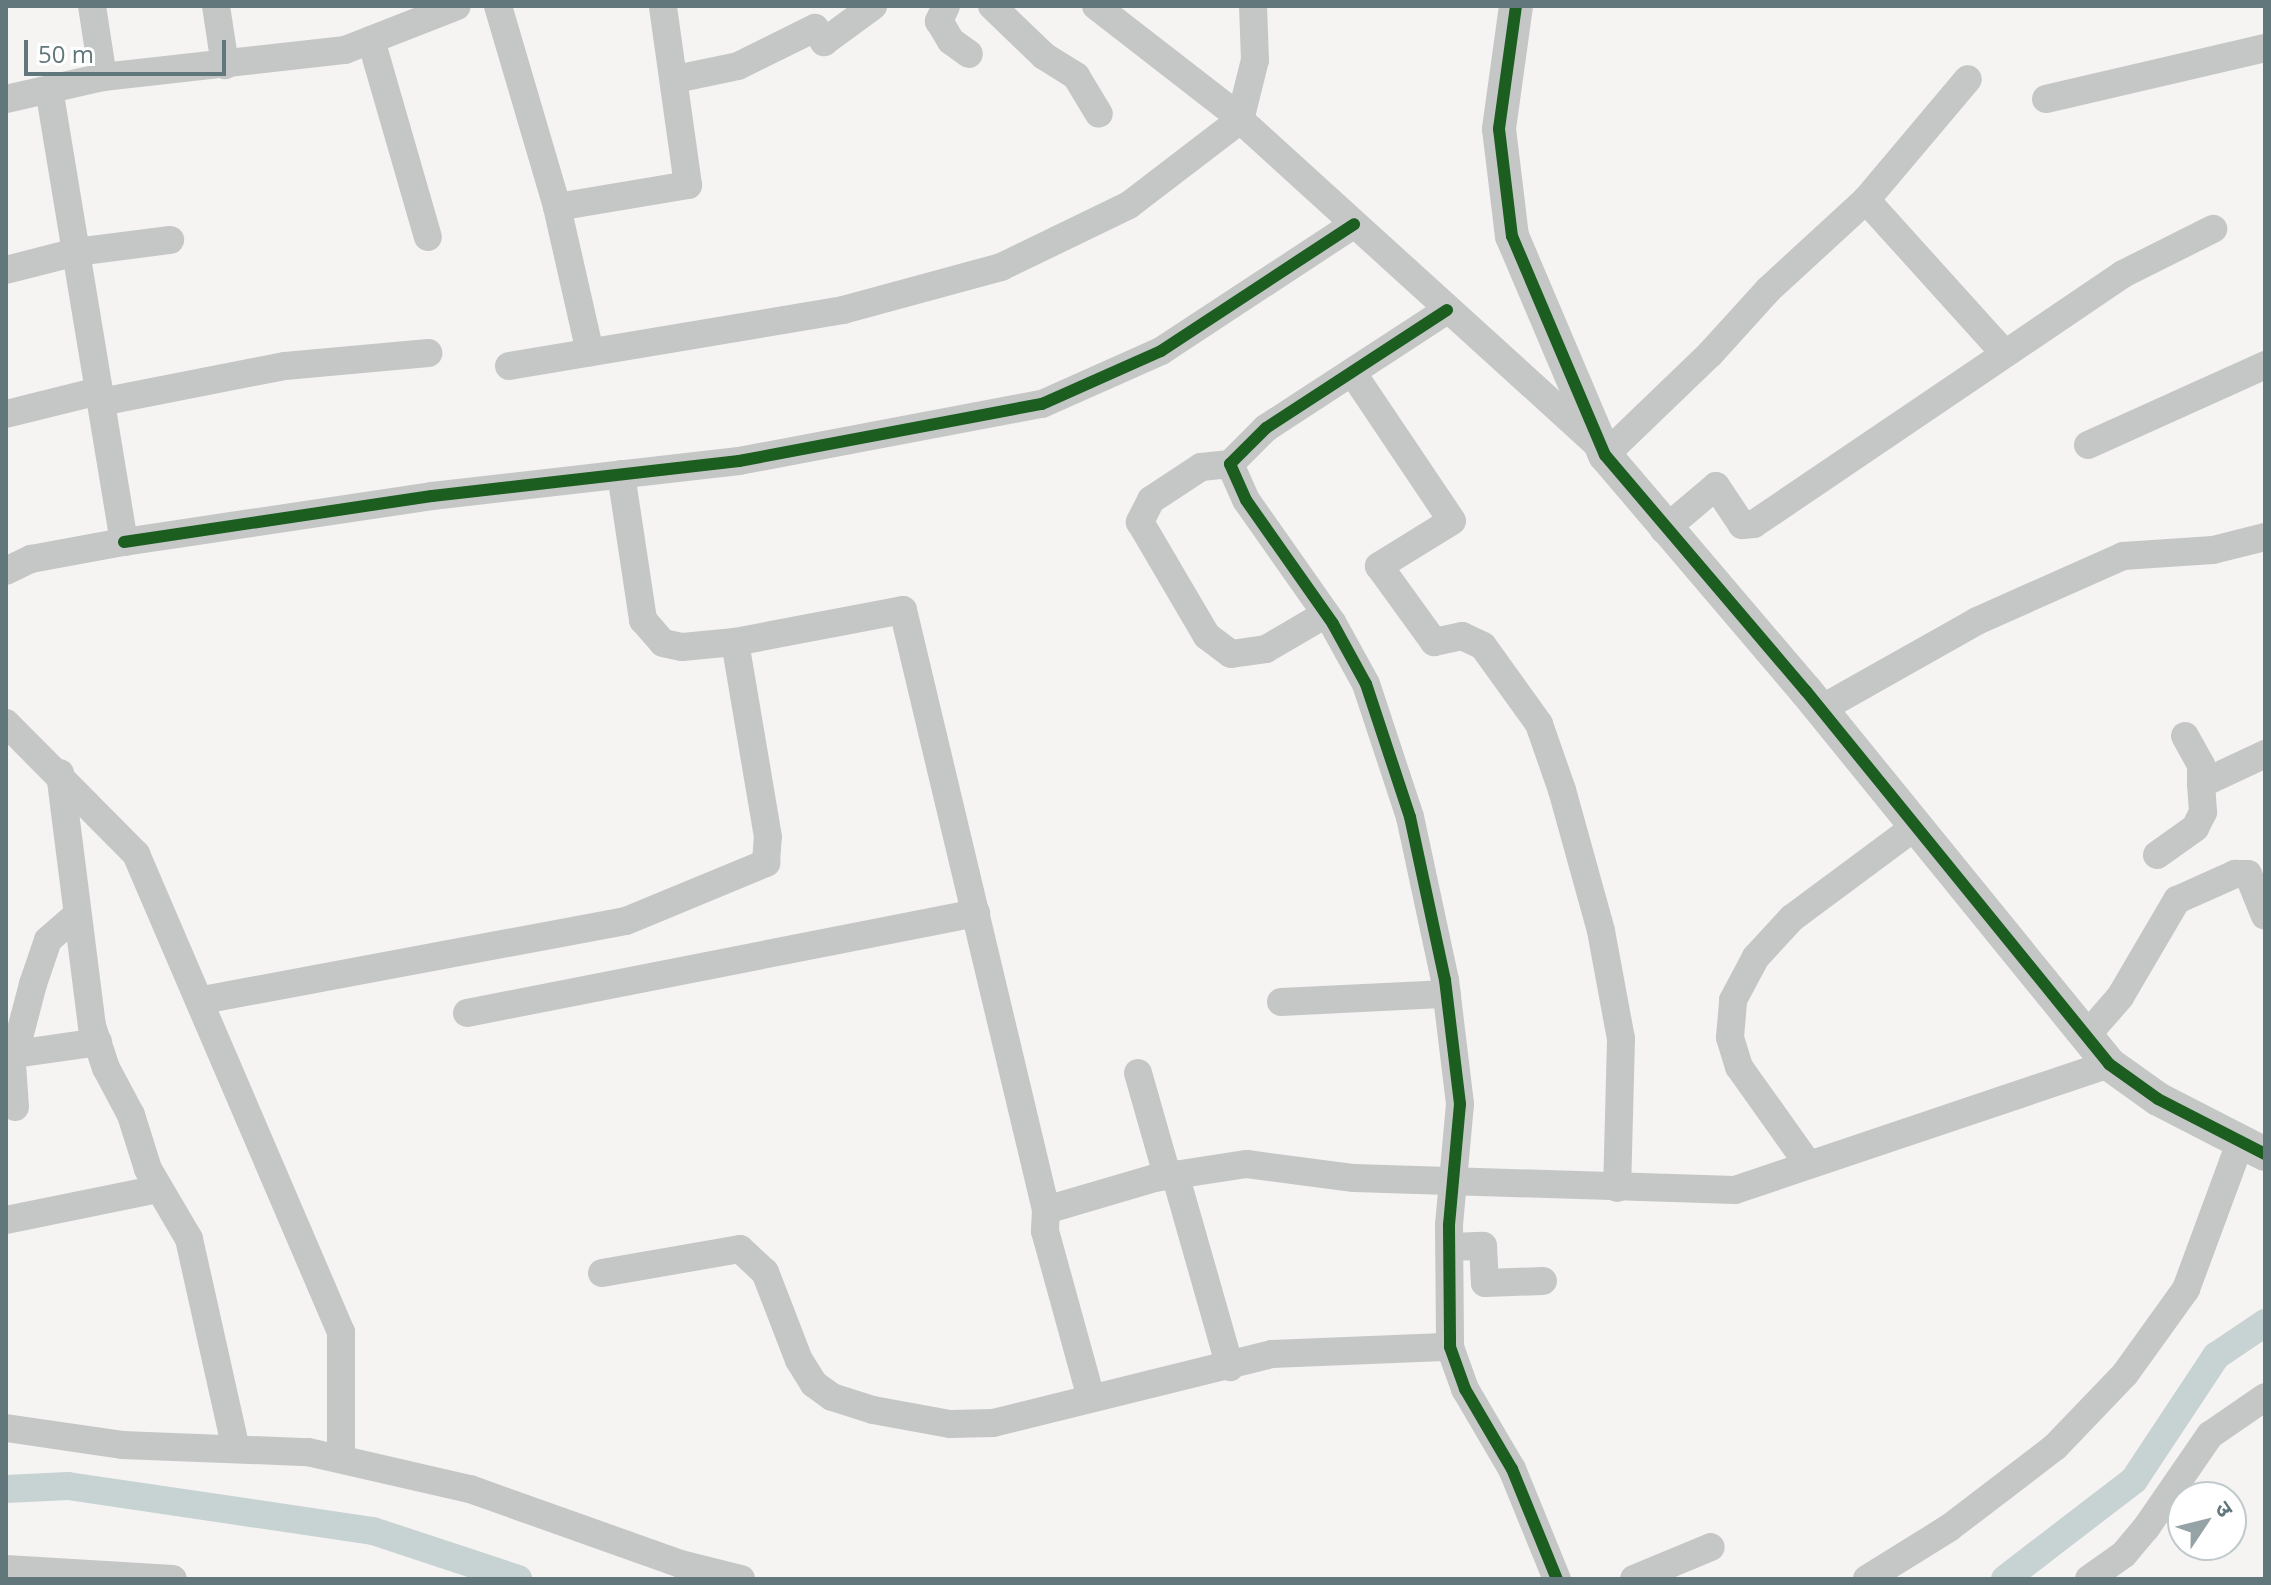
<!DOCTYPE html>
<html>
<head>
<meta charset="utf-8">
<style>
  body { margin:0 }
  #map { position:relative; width:2271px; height:1585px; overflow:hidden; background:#f5f4f3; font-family:"Open Sans","Noto Sans Devanagari",sans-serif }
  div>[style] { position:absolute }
  .canal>* { height:28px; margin:-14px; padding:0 14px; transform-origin:14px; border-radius:14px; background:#c7d2d2 }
  .minor>* { height:28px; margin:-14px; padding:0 14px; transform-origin:14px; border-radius:14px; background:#c5c7c7 }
  .tertiary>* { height:34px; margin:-17px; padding:0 17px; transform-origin:17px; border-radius:17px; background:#c5c7c7 }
  .cycleway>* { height:12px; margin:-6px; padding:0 6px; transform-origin:6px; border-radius:6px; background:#1b5e20 }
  span { translate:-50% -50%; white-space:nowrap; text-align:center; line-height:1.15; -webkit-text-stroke:8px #fff; paint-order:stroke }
  .frame { position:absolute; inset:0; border:8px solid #62777c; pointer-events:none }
  .north { position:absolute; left:2167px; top:1481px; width:80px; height:80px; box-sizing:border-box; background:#fff; border:2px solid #c0c9cb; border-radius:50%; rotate:55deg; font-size:22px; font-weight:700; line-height:32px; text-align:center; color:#62777c }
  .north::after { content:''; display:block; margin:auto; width:28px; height:36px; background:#95a3a6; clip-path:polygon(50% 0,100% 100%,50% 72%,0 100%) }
  .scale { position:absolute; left:24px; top:40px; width:202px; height:36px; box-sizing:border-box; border:4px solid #62777c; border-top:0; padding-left:10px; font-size:24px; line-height:28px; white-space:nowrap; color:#62777c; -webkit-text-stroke:6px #fff; paint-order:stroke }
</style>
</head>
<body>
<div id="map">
  <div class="canal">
    <i style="left:6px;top:1489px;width:62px;rotate:-2.8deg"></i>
    <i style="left:68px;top:1486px;width:308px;rotate:8.4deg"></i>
    <i style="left:373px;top:1531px;width:153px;rotate:18.3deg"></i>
    <i style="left:2005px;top:1579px;width:163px;rotate:-37.5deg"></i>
    <i style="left:2134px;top:1480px;width:149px;rotate:-56.5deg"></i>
    <i style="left:2216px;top:1356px;width:59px;rotate:-34deg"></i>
  </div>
  <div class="minor">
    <i style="left:92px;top:6px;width:72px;rotate:81.2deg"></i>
    <i style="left:216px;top:6px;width:60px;rotate:81.3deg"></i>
    <i style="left:498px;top:6px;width:209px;rotate:73.6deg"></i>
    <i style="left:557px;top:207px;width:133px;rotate:-9.5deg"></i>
    <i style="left:688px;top:185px;width:181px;rotate:-98deg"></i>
    <i style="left:946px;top:6px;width:17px;rotate:115deg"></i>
    <i style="left:939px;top:21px;width:23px;rotate:59deg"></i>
    <i style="left:951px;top:41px;width:22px;rotate:36deg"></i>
    <i style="left:992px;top:6px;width:72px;rotate:43.9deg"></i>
    <i style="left:1044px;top:56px;width:38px;rotate:32deg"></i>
    <i style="left:1076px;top:76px;width:44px;rotate:58.8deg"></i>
    <i style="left:1096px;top:6px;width:163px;rotate:37.8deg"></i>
    <i style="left:1225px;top:106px;width:503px;rotate:42.26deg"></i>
    <i style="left:371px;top:40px;width:205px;rotate:73.9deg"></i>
    <i style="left:676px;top:79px;width:63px;rotate:-11.8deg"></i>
    <i style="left:738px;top:66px;width:86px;rotate:-26.3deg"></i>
    <i style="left:815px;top:28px;width:17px;rotate:57deg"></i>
    <i style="left:824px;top:42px;width:61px;rotate:-36.3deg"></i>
    <i style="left:6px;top:99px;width:99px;rotate:-12.8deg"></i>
    <i style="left:103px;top:77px;width:244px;rotate:-6.4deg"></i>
    <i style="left:345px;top:50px;width:120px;rotate:-21.4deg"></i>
    <i style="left:2046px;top:99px;width:225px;rotate:-13.1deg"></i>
    <i style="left:1866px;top:200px;width:207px;rotate:47.9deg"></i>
    <i style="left:557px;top:207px;width:149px;rotate:77.2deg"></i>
    <i style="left:6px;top:270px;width:72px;rotate:-14.4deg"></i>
    <i style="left:76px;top:252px;width:95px;rotate:-7.3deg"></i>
    <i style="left:1447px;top:310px;width:216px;rotate:146.9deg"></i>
    <i style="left:1266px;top:428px;width:51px;rotate:135deg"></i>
    <i style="left:1230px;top:464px;width:39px;rotate:66deg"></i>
    <i style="left:1246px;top:500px;width:151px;rotate:54.9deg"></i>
    <i style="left:1333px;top:624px;width:68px;rotate:61.2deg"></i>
    <i style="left:1366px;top:684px;width:140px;rotate:71.7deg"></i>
    <i style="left:1410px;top:817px;width:167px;rotate:77.9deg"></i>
    <i style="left:1445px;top:980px;width:125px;rotate:83.1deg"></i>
    <i style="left:1460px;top:1104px;width:121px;rotate:95.2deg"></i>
    <i style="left:1449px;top:1225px;width:122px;rotate:89.5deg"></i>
    <i style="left:1450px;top:1347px;width:45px;rotate:70.3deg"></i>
    <i style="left:1465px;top:1389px;width:93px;rotate:59.6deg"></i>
    <i style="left:1512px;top:1469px;width:119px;rotate:67.8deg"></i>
    <i style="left:509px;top:366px;width:339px;rotate:-9.5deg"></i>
    <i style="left:843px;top:310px;width:164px;rotate:-15.2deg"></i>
    <i style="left:1001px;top:267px;width:142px;rotate:-25.8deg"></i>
    <i style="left:1129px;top:205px;width:140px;rotate:-37.4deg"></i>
    <i style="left:1240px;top:120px;width:62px;rotate:-76deg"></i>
    <i style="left:1255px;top:60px;width:54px;rotate:-92.1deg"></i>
    <i style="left:1352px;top:372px;width:179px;rotate:56.1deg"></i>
    <i style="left:1452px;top:521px;width:86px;rotate:148.3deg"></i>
    <i style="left:1379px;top:566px;width:94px;rotate:54.1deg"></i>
    <i style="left:1434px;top:642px;width:29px;rotate:-12deg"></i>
    <i style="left:1462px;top:636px;width:23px;rotate:25deg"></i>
    <i style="left:1483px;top:646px;width:96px;rotate:54.3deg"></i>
    <i style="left:1539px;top:724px;width:70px;rotate:70.8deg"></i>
    <i style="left:1562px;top:790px;width:146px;rotate:74.5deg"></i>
    <i style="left:1601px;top:931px;width:110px;rotate:79.5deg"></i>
    <i style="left:1621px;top:1039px;width:149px;rotate:91.5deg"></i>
    <i style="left:101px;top:402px;width:187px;rotate:-11.1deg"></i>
    <i style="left:285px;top:366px;width:144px;rotate:-5.2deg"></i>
    <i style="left:6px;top:414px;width:96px;rotate:-13.9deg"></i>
    <i style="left:2088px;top:445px;width:194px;rotate:-24.3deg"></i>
    <i style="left:1605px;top:455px;width:146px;rotate:-43.9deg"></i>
    <i style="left:1710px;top:354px;width:86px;rotate:-47.8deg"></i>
    <i style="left:1768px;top:290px;width:133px;rotate:-42.6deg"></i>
    <i style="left:1866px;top:200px;width:158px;rotate:-49.9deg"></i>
    <i style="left:1230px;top:464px;width:29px;rotate:174deg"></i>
    <i style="left:1201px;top:467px;width:60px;rotate:146.6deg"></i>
    <i style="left:1151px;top:500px;width:25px;rotate:117deg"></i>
    <i style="left:1140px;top:522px;width:132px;rotate:59.6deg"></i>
    <i style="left:1207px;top:636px;width:30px;rotate:37deg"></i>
    <i style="left:1231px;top:654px;width:35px;rotate:-8deg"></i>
    <i style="left:1266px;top:649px;width:69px;rotate:-30.3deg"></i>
    <i style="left:621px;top:474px;width:148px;rotate:81.4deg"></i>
    <i style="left:643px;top:620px;width:30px;rotate:49deg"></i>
    <i style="left:663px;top:643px;width:19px;rotate:12deg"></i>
    <i style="left:682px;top:647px;width:53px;rotate:-5.4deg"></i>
    <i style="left:735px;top:642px;width:171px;rotate:-10.8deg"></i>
    <i style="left:903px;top:610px;width:617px;rotate:76.59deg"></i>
    <i style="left:1046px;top:1210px;width:21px;rotate:93deg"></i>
    <i style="left:1045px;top:1231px;width:173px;rotate:74.6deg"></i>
    <i style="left:1664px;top:530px;width:68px;rotate:-40.2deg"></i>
    <i style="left:1716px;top:486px;width:47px;rotate:56.3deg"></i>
    <i style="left:1742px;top:525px;width:12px;rotate:-5deg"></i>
    <i style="left:1754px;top:524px;width:446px;rotate:-34.1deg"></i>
    <i style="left:2123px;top:274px;width:101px;rotate:-26.6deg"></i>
    <i style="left:124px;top:542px;width:311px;rotate:-8.5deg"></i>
    <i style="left:432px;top:496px;width:309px;rotate:-6.5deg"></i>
    <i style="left:739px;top:461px;width:308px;rotate:-10.7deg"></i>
    <i style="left:1042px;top:404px;width:130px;rotate:-24deg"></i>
    <i style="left:1161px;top:351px;width:231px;rotate:-33.3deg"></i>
    <i style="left:6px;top:571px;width:28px;rotate:-26deg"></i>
    <i style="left:31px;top:559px;width:95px;rotate:-10.4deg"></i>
    <i style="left:124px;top:542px;width:457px;rotate:-99.4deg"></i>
    <i style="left:1821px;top:709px;width:179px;rotate:-29.4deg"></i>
    <i style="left:1977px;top:621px;width:160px;rotate:-24deg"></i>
    <i style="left:2123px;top:556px;width:90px;rotate:-3.8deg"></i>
    <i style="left:2213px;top:550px;width:54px;rotate:-14deg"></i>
    <i style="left:6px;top:723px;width:185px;rotate:45.2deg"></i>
    <i style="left:136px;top:854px;width:520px;rotate:66.79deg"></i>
    <i style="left:341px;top:1332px;width:127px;rotate:90deg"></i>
    <i style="left:2185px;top:736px;width:33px;rotate:61deg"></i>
    <i style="left:2201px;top:765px;width:19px;rotate:90deg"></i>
    <i style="left:60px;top:773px;width:255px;rotate:82.8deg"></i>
    <i style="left:92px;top:1026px;width:44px;rotate:71.6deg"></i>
    <i style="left:106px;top:1068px;width:53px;rotate:62deg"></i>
    <i style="left:131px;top:1115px;width:57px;rotate:72.5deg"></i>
    <i style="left:148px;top:1169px;width:81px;rotate:59.6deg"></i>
    <i style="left:189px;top:1239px;width:215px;rotate:77.4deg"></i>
    <i style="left:2157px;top:855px;width:47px;rotate:-35.4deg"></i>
    <i style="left:2195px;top:828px;width:18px;rotate:-63deg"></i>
    <i style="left:2203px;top:812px;width:28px;rotate:-94deg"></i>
    <i style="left:2201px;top:784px;width:71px;rotate:-25.1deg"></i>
    <i style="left:203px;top:1000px;width:430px;rotate:-10.6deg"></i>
    <i style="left:626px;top:921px;width:152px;rotate:-22.5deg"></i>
    <i style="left:766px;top:863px;width:26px;rotate:-86deg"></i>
    <i style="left:768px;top:837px;width:198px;rotate:-99.6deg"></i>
    <i style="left:1281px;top:1002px;width:166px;rotate:-2.8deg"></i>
    <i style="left:467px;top:1013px;width:519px;rotate:-11.11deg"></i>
    <i style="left:2086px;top:1036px;width:52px;rotate:-48.9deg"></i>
    <i style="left:2120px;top:997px;width:113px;rotate:-59.6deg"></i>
    <i style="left:2177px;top:900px;width:64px;rotate:-24.1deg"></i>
    <i style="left:2235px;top:874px;width:13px"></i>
    <i style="left:2248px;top:874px;width:45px;rotate:68deg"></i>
    <i style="left:15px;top:1054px;width:84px;rotate:-8.2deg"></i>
    <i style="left:1138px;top:1073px;width:106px;rotate:74.1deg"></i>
    <i style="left:15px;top:1107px;width:43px;rotate:-94deg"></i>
    <i style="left:12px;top:1064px;width:83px;rotate:-75.3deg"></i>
    <i style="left:33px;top:984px;width:46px;rotate:-71.2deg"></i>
    <i style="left:48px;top:940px;width:37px;rotate:-41deg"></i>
    <i style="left:1808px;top:1164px;width:119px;rotate:-125.4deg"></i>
    <i style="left:1739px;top:1067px;width:31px;rotate:-107deg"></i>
    <i style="left:1730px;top:1037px;width:37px;rotate:-85deg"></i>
    <i style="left:1733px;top:1000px;width:49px;rotate:-61.9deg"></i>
    <i style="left:1756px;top:957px;width:53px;rotate:-47.3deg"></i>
    <i style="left:1792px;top:918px;width:154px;rotate:-36.6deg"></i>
    <i style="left:1175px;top:1174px;width:201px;rotate:74.1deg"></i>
    <i style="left:1046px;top:1210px;width:114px;rotate:-16.4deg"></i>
    <i style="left:1155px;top:1178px;width:93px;rotate:-8.7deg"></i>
    <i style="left:1247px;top:1164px;width:108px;rotate:7.5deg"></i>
    <i style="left:1354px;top:1178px;width:381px;rotate:1.8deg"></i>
    <i style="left:1735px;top:1190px;width:395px;rotate:-18.6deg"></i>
    <i style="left:6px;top:1220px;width:156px;rotate:-11.5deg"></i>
    <i style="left:1450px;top:1247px;width:33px;rotate:-2deg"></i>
    <i style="left:1483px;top:1246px;width:37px;rotate:87deg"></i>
    <i style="left:1485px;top:1283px;width:58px;rotate:-2deg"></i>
    <i style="left:602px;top:1273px;width:140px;rotate:-9.9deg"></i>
    <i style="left:740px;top:1249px;width:34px;rotate:43deg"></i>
    <i style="left:765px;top:1272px;width:94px;rotate:68.9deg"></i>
    <i style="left:799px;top:1360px;width:28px;rotate:58deg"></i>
    <i style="left:814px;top:1384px;width:22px;rotate:36deg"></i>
    <i style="left:832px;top:1397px;width:43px;rotate:17.6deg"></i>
    <i style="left:873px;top:1410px;width:78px;rotate:10.3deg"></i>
    <i style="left:950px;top:1424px;width:43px;rotate:-1.3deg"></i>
    <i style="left:993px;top:1423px;width:287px;rotate:-13.9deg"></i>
    <i style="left:1272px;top:1354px;width:178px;rotate:-2.3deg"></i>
    <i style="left:6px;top:1428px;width:117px;rotate:8.3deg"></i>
    <i style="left:122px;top:1445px;width:186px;rotate:2.2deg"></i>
    <i style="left:308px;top:1452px;width:166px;rotate:12.9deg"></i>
    <i style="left:470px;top:1489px;width:224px;rotate:19.6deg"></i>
    <i style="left:681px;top:1564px;width:62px;rotate:14deg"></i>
    <i style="left:6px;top:1569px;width:167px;rotate:3.4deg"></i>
    <i style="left:1634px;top:1579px;width:83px;rotate:-22.6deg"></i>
    <i style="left:1867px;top:1579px;width:97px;rotate:-31.9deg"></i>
    <i style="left:1949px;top:1528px;width:133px;rotate:-37.4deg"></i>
    <i style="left:2055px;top:1447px;width:101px;rotate:-46.2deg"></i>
    <i style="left:2125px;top:1374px;width:105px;rotate:-54.3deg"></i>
    <i style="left:2186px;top:1289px;width:159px;rotate:-69.7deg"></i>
    <i style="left:2089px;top:1579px;width:43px;rotate:-35.5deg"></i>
    <i style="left:2124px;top:1554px;width:34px;rotate:-50deg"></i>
    <i style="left:2146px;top:1528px;width:113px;rotate:-55.5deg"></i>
    <i style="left:2210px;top:1435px;width:67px;rotate:-34.6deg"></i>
  </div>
  <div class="tertiary">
    <i style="left:1516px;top:6px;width:124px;rotate:97.9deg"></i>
    <i style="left:1499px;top:129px;width:108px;rotate:83.1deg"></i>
    <i style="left:1512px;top:236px;width:238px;rotate:67deg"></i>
    <i style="left:1605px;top:455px;width:310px;rotate:49.6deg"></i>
    <i style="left:1806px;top:691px;width:481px;rotate:50.9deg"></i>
    <i style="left:2109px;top:1064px;width:60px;rotate:35.5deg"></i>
    <i style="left:2158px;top:1099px;width:120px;rotate:27.2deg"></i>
  </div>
  <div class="cycleway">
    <i style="left:1516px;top:6px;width:124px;rotate:97.9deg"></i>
    <i style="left:1499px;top:129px;width:108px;rotate:83.1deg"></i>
    <i style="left:1512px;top:236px;width:238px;rotate:67deg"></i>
    <i style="left:1605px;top:455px;width:310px;rotate:49.6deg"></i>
    <i style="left:1806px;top:691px;width:481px;rotate:50.9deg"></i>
    <i style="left:2109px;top:1064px;width:60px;rotate:35.5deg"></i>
    <i style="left:2158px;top:1099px;width:120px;rotate:27.2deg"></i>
    <i style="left:1447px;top:310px;width:216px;rotate:146.9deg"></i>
    <i style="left:1266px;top:428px;width:51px;rotate:135deg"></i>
    <i style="left:1230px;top:464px;width:39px;rotate:66deg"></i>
    <i style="left:1246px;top:500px;width:151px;rotate:54.9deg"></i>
    <i style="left:1333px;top:624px;width:68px;rotate:61.2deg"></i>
    <i style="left:1366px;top:684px;width:140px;rotate:71.7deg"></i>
    <i style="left:1410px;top:817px;width:167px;rotate:77.9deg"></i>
    <i style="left:1445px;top:980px;width:125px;rotate:83.1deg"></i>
    <i style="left:1460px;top:1104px;width:121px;rotate:95.2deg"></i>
    <i style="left:1449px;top:1225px;width:122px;rotate:89.5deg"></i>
    <i style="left:1450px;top:1347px;width:45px;rotate:70.3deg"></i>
    <i style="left:1465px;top:1389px;width:93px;rotate:59.6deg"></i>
    <i style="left:1512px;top:1469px;width:119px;rotate:67.8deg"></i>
    <i style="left:124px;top:542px;width:311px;rotate:-8.5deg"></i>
    <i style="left:432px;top:496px;width:309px;rotate:-6.5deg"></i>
    <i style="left:739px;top:461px;width:308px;rotate:-10.7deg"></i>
    <i style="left:1042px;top:404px;width:130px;rotate:-24deg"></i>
    <i style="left:1161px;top:351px;width:231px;rotate:-33.3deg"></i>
  </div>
  <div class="frame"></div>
  <div class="north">उ</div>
  <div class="scale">50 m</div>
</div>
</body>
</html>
